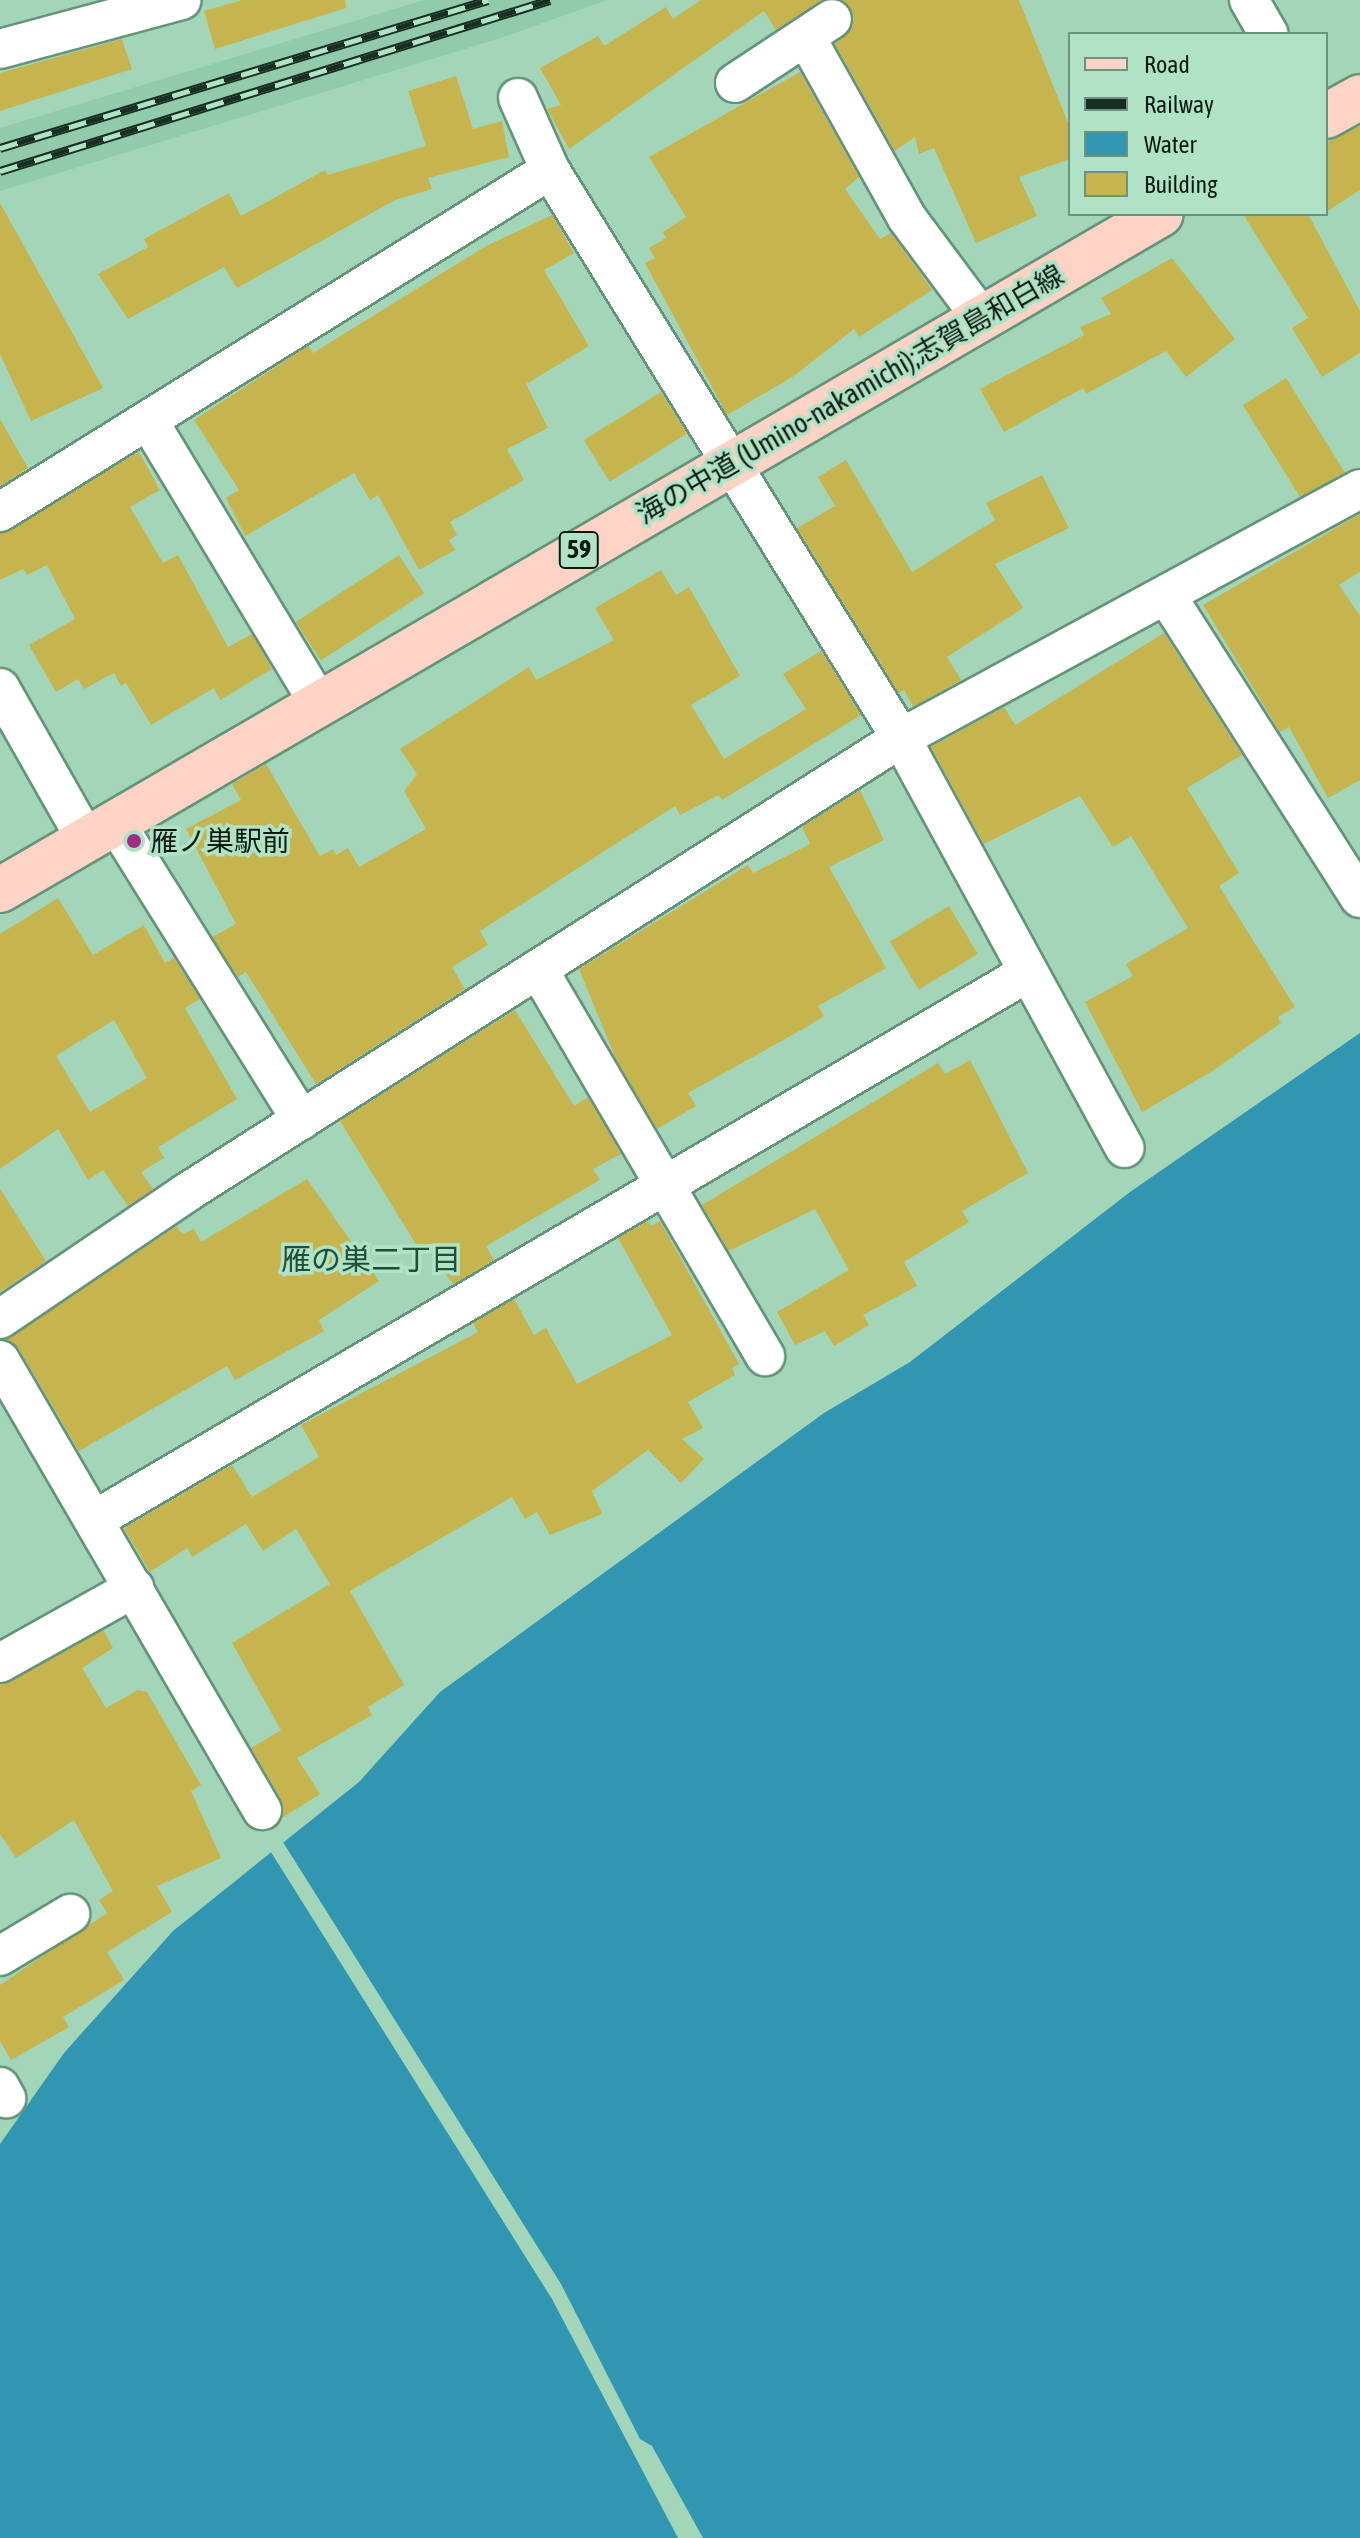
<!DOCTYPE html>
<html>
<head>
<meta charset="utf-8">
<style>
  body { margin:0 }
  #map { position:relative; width:1360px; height:2538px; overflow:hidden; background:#a3d6b9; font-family:"Asap Condensed","Noto Sans JP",sans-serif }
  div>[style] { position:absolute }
  .built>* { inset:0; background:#91cbab }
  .water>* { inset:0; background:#3096b2 }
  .pier>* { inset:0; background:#a3d6b9 }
  .building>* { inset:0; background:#c6b44e; transform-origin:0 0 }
  .roads { filter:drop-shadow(2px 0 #649479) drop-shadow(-2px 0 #649479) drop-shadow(0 2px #649479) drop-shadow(0 -2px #649479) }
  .street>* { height:38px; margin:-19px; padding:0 19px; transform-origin:19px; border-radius:19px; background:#fff }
  .primary>* { height:44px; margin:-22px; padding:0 22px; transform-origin:22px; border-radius:22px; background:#fcd3c5 }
  .rail>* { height:9px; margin-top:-4.5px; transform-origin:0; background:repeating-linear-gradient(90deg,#b0e3c6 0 18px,#172f23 0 36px); box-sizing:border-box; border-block:2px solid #172f23 }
  .dots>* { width:22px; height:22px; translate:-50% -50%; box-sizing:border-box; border:4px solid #b0e3c6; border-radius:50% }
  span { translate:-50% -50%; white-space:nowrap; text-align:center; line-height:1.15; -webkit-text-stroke:7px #b0e3c6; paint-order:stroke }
  .shield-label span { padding:2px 6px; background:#b0e3c6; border:2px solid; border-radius:6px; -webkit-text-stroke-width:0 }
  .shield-label { font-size:26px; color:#071b11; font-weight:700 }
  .street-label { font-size:28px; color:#071b11 }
  .poi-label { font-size:28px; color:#071b11 }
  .left { translate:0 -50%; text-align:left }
  .neighbourhood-label { font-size:30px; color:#1f4f38 }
  .legend { position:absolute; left:1068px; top:32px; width:260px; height:184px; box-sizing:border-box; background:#b0e3c6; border:2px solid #6c937e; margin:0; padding:10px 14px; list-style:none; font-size:24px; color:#071b11 }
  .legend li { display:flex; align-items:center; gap:16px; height:40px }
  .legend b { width:40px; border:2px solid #6c937e }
</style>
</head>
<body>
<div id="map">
  <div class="built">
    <i style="clip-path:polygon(424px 0,607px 0,504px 37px,0 191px,0 128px)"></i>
  </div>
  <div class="water">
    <i style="clip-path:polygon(1360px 1033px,1360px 2538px,0 2538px,0 2144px,64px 2053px,173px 1931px,359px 1782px,440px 1692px,824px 1413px,910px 1362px,1130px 1192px)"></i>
  </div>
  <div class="pier">
    <i style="clip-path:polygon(281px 1839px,561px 2284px,640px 2439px,652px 2446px,703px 2538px,678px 2538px,552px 2299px,269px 1849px)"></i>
  </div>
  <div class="building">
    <i style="clip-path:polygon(242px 0,345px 0,346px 8px,215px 49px,204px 11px)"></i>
    <i style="clip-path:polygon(701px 0,821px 0,776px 30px,764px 11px,569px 149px,547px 109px,561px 105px,540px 68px,598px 36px,604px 46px,666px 7px,673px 19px)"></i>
    <i style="clip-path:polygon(843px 0,1019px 0,1070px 128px,1070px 159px,1019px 177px,1037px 216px,976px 243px,934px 148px,919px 154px,915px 137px,895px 151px,835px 44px,851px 30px,854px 18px)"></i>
    <i style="clip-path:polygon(122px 39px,132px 69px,0 111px,0 73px)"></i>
    <i style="clip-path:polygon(800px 72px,859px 177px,845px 189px,880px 239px,891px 233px,932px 290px,859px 337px,854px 329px,794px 376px,727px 415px,645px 263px,655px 258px,649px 248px,666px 238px,663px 232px,686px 217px,649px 157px)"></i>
    <i style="clip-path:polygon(456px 76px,473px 129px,502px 121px,509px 157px,428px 178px,432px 189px,395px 200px,237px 288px,224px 267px,128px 319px,98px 274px,148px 247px,144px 239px,229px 193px,241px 216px,325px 170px,328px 175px,426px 146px,408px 91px)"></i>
    <i style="clip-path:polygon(1360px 126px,1360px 190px,1326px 212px,1326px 143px)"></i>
    <i style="clip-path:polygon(0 203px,103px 388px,31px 421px,0 354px)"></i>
    <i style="clip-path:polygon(1243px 214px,1308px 214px,1360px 311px,1360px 353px,1322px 377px,1292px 328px,1308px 318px)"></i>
    <i style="clip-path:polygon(552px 215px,574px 253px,544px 270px,589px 346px,526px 384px,548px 428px,507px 449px,524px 480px,450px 522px,457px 535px,449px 540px,455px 550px,419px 570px,378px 495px,370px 500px,354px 473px,245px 536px,226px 498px,239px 490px,194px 420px,302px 350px,309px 346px,313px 353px,486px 246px)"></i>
    <i style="clip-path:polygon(1172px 258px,1235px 339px,1186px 377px,1166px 351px,1086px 394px,1083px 388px,1004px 432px,980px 389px,1084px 335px,1080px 327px,1111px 314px,1101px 298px)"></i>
    <i style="left:1286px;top:378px;width:111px;height:51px;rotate:58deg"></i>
    <i style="left:661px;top:392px;width:49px;height:91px;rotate:58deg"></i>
    <i style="clip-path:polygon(0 419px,28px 468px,0 486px)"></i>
    <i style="clip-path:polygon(139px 452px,160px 490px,130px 507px,163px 563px,178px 555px,228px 647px,252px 634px,272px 669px,220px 700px,214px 688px,151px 725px,126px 683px,121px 686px,114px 673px,84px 689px,78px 679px,56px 692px,29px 645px,75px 619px,47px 565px,27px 575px,23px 569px,0 580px,0 534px)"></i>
    <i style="clip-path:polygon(846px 460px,912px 572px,995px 520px,986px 503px,1042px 475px,1069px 528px,995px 564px,1023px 608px,947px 657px,961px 680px,913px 707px,904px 690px,899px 693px,797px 528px,835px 506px,818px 477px)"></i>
    <i style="clip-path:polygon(1360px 514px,1360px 572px,1339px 585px,1360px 616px,1360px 780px,1328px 798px,1289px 727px,1280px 732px,1203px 605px)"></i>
    <i style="left:399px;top:555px;width:46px;height:123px;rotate:57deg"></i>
    <i style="clip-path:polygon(661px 570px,676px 595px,689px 587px,740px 676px,691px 705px,724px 759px,806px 709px,783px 674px,821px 651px,861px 715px,722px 800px,719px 795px,680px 815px,675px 806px,480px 931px,488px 945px,452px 967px,465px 989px,316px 1084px,246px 972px,238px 977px,212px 937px,236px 924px,186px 829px,241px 800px,232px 784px,266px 764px,320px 856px,333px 849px,336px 855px,348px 848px,359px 867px,426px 829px,404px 791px,417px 774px,400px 749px,529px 667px,536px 680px,614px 640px,595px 608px)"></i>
    <i style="clip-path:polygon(1164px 633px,1242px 755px,1187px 788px,1239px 873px,1219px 886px,1295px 1007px,1278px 1017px,1281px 1023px,1211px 1072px,1142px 1112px,1085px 1002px,1133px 976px,1126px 964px,1188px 928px,1131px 836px,1113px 847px,1080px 796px,984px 844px,931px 747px,1004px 707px,1015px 725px)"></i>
    <i style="clip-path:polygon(860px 790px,884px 840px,829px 867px,886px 968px,818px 1006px,824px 1016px,803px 1029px,688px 1093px,696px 1106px,657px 1129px,616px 1059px,579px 969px,748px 865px,753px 873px,810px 844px,802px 827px)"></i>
    <i style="clip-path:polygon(evenodd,58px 898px,93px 955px,144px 925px,165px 963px,174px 958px,200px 999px,185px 1008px,237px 1099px,158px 1147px,164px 1158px,141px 1172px,153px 1189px,128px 1206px,103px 1170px,88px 1180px,58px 1129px,0 1169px,0 934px,58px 898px,114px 1020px,147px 1078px,90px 1112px,56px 1056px,114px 1020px)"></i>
    <i style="left:949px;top:906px;width:56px;height:69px;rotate:59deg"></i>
    <i style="clip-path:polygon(515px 1010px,574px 1106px,588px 1097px,621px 1154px,593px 1169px,600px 1180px,486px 1246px,494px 1260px,453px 1284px,428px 1250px,422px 1254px,340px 1121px)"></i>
    <i style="clip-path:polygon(970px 1060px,1028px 1173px,962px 1211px,969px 1222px,904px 1262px,917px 1286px,863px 1315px,869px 1325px,834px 1346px,825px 1331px,795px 1345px,777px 1312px,849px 1270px,815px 1209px,729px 1251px,702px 1205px,938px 1063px,945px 1074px)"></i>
    <i style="clip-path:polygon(307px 1179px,379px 1281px,319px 1320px,324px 1331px,235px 1380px,227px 1366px,79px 1451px,19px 1349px,6px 1340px,177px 1226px,182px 1234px,194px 1229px,201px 1242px)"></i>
    <i style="clip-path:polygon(0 1189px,46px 1261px,0 1292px)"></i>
    <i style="clip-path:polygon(648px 1221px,651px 1226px,660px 1221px,739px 1364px,732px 1368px,735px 1375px,688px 1402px,703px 1428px,682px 1439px,704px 1459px,681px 1483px,648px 1450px,592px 1491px,602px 1514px,550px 1535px,537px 1512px,525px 1519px,512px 1497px,350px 1591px,404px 1685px,368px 1707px,372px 1715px,297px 1758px,320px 1794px,282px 1818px,281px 1799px,251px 1748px,281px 1730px,232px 1643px,330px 1584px,296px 1529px,263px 1551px,246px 1524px,192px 1557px,187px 1548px,150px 1572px,124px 1528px,232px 1465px,252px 1497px,319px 1457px,301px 1425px,478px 1332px,473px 1323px,514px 1299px,534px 1335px,546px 1328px,577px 1384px,672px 1335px,618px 1238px)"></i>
    <i style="clip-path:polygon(103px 1630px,113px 1648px,82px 1668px,106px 1708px,138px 1690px,147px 1692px,201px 1785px,191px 1791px,221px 1858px,157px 1886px,172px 1912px,107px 1952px,124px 1980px,63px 2017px,69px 2027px,11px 2060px,0 2041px,0 1985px,107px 1913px,99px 1900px,113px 1891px,74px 1820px,16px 1858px,0 1834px,0 1685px)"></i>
  </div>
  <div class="roads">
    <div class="street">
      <i style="left:1249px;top:0;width:39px;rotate:60deg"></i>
      <i style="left:807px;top:39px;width:205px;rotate:60.8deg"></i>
      <i style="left:907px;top:218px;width:127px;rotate:53.3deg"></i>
      <i style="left:0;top:49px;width:188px;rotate:-15.1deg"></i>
      <i style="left:735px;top:83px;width:116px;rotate:-33.4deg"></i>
      <i style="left:518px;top:98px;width:79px;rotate:66deg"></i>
      <i style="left:550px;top:170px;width:668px;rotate:58.29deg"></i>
      <i style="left:901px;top:738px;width:467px;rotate:61.4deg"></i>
      <i style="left:148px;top:420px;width:329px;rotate:58.9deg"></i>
      <i style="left:0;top:512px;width:648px;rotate:-31.87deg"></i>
      <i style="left:1168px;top:598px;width:356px;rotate:57.4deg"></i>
      <i style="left:0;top:688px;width:176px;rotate:60.4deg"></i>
      <i style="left:117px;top:825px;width:348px;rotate:58deg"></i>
      <i style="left:538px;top:969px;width:449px;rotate:59.6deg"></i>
      <i style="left:0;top:1319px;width:225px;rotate:-34.1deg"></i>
      <i style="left:186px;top:1193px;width:847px;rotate:-32.47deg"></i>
      <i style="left:901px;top:738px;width:522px;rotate:-28.48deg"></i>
      <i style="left:0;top:1360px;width:521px;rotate:59.79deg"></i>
      <i style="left:96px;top:1519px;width:1079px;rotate:-30.39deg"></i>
      <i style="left:0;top:1663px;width:154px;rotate:-29.2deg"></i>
      <i style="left:0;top:1956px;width:82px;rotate:-31deg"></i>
      <i style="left:0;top:2087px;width:13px;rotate:61deg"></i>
    </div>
    <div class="primary">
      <i style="left:1326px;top:116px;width:39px;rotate:-29deg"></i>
      <i style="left:0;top:890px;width:1343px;rotate:-30.21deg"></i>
    </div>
  </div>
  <div class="rail">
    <i style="left:0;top:148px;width:510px;rotate:-16.87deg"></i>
    <i style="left:0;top:171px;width:576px;rotate:-17.27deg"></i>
  </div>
  <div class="dots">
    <i style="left:134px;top:841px;background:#a22c85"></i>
  </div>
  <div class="shield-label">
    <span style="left:579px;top:550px">59</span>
  </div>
  <div class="street-label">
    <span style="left:850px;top:394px;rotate:-30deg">海の中道 (Umino-nakamichi);志賀島和白線</span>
  </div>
  <div class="poi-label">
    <span class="left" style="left:150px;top:841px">雁ノ巣駅前</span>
  </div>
  <div class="neighbourhood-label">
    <span style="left:371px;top:1259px">雁の巣二丁目</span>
  </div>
  <ul class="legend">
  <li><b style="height:10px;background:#fcd3c5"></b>Road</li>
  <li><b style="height:10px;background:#172f23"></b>Railway</li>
  <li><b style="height:22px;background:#3096b2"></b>Water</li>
  <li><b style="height:22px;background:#c6b44e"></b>Building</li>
  </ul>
</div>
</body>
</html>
